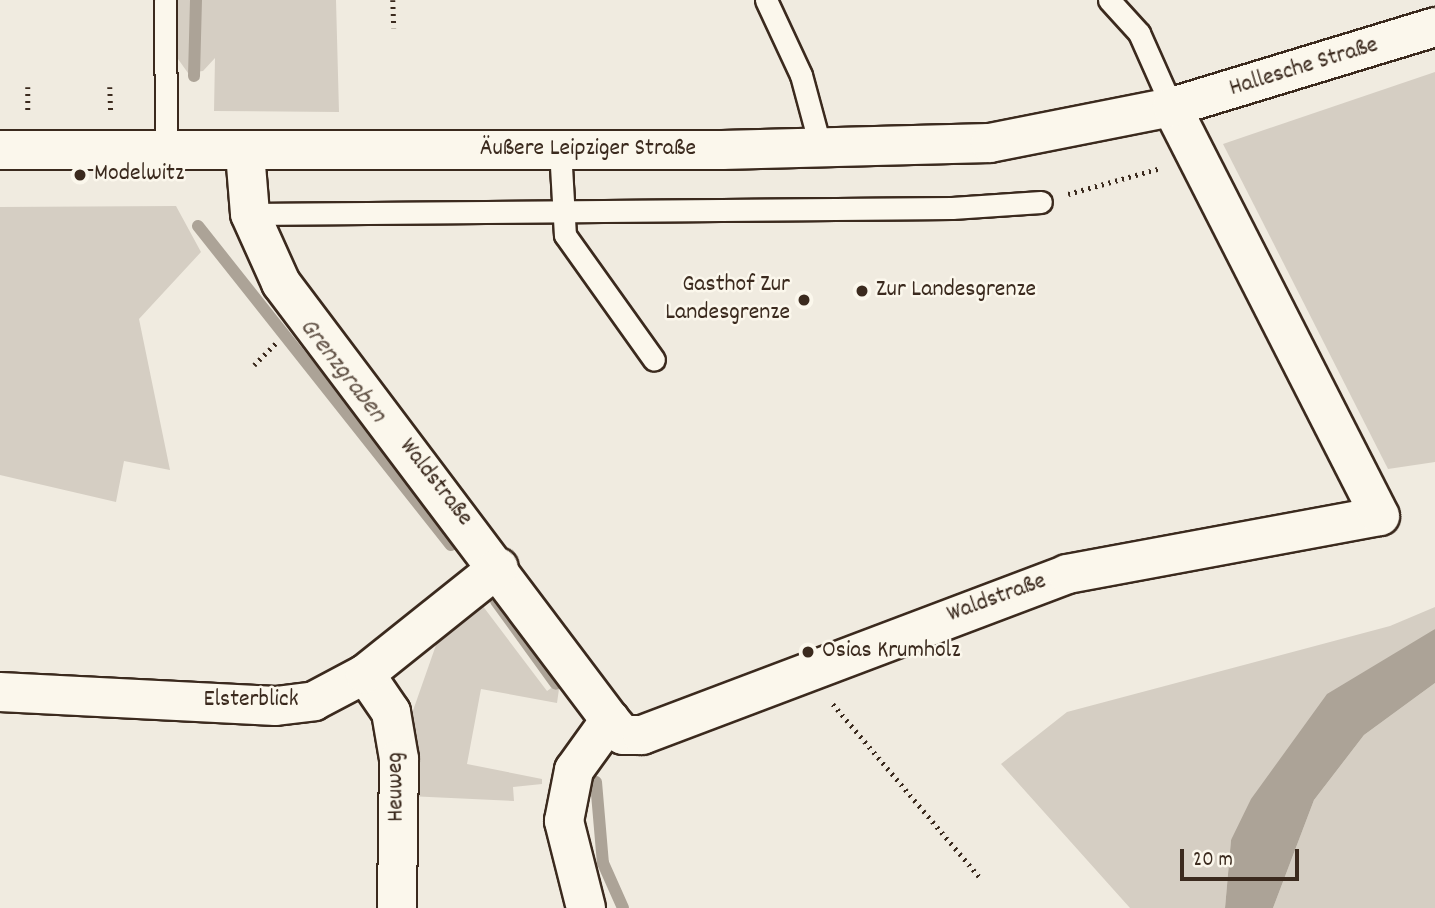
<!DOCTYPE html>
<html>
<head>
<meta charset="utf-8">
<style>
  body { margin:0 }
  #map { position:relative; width:1435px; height:908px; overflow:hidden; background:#f0ebe0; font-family:Dekko,sans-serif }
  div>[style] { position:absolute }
  .green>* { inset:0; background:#d5cec3 }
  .water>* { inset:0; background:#aca397 }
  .stream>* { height:12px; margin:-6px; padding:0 6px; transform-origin:6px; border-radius:6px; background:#aca397 }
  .path>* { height:4.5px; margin-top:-2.25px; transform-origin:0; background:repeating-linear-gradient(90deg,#3b2a1e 0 2px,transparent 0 7px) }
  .roads { filter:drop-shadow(2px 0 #3b2a1e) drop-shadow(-2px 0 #3b2a1e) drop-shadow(0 2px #3b2a1e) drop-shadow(0 -2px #3b2a1e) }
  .service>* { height:21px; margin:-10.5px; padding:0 10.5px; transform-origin:10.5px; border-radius:10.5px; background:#fbf7ec }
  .minor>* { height:38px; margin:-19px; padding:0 19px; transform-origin:19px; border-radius:19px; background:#fbf7ec }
  .tertiary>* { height:38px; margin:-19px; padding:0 19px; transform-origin:19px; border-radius:19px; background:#fbf7ec }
  .dots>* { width:19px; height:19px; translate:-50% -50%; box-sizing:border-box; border:4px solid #fbf7ec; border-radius:50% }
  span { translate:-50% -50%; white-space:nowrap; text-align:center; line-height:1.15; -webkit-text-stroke:5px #fbf7ec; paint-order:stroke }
  .street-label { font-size:24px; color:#3b2a1e }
  .poi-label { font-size:24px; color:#3b2a1e }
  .left { translate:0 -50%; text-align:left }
  .right { translate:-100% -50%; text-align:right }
  .water-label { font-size:26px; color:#635448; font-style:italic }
  .scale { position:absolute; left:1180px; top:849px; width:119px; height:32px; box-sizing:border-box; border:4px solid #3b2a1e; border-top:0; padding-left:9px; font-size:21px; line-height:24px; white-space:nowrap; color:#3b2a1e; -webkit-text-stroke:5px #fbf7ec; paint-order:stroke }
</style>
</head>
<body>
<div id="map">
  <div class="green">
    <i style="clip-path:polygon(176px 0,336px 0,339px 112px,214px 111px,215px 58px,203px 71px,188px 73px,178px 59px)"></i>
    <i style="clip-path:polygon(1435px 72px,1435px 462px,1388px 469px,1223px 144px)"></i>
    <i style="clip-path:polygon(176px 206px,201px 252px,139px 319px,170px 470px,124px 461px,116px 502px,0 475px,0 207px)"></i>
    <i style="clip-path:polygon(482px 605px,547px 691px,560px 682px,557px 703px,481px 689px,467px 764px,542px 779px,542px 784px,513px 787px,514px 801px,408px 796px,409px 722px,436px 645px)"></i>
    <i style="clip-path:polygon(1435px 607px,1435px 629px,1231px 840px,1225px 908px,1130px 908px,1001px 764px,1067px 712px,1390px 626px)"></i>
    <i style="clip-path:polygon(1435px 683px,1435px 908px,1273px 908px,1314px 800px,1364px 735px)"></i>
  </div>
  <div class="water">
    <i style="clip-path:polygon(1435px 629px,1435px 683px,1364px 735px,1314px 800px,1273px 908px,1225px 908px,1231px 840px,1251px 799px,1327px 694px)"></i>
  </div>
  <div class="stream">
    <i style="left:194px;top:76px;width:76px;rotate:-88.5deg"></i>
    <i style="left:198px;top:226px;width:407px;rotate:51.6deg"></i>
    <i style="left:496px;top:601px;width:102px;rotate:54.1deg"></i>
    <i style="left:596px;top:782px;width:81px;rotate:85.1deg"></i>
    <i style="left:603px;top:863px;width:49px;rotate:66deg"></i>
  </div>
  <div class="path">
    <i style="left:393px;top:0;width:28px;rotate:88deg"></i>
    <i style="left:28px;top:87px;width:25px;rotate:90deg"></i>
    <i style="left:110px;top:87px;width:26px;rotate:88deg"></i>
    <i style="left:1068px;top:194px;width:97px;rotate:-15.6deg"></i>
    <i style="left:254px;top:365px;width:31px;rotate:-45deg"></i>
    <i style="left:833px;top:704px;width:226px;rotate:49.7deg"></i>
  </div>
  <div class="roads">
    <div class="service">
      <i style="left:165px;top:0;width:153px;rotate:89.6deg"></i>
      <i style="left:766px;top:0;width:83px;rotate:65deg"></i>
      <i style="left:801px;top:75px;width:77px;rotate:74.9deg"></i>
      <i style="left:1109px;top:0;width:45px;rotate:47.7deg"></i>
      <i style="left:1139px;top:33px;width:81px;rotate:66deg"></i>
      <i style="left:560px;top:149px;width:86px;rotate:86.7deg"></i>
      <i style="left:565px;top:235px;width:153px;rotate:54.5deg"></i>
      <i style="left:250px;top:214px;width:702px;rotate:-0.49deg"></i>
      <i style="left:952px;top:208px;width:89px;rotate:-3.9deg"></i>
    </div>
    <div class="minor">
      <i style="left:245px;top:153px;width:61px;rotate:85.3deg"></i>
      <i style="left:250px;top:214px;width:76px;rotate:65.8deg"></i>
      <i style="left:281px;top:283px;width:547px;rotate:53.03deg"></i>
      <i style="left:610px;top:720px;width:20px;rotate:49deg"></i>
      <i style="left:623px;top:735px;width:19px"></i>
      <i style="left:642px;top:735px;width:454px;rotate:-20.7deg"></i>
      <i style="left:1067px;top:574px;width:318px;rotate:-10.5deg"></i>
      <i style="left:1380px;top:516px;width:459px;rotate:-117deg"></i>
      <i style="left:365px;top:674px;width:46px;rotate:55.6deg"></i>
      <i style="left:391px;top:712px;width:48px;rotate:80.3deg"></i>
      <i style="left:399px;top:759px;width:149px;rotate:90.8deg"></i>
      <i style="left:0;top:692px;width:276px;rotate:2.9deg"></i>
      <i style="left:276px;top:706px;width:38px;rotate:-7deg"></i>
      <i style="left:314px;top:701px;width:58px;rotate:-27.9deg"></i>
      <i style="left:365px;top:674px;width:171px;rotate:-38.6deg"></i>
      <i style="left:586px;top:908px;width:90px;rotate:-104.2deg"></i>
      <i style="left:564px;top:821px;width:52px;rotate:-78.9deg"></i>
      <i style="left:574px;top:770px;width:62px;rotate:-54.2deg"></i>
    </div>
    <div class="tertiary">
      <i style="left:0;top:150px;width:722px"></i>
      <i style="left:722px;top:150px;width:268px;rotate:-1.5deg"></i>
      <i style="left:990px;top:143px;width:186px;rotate:-11.2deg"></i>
      <i style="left:1172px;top:107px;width:275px;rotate:-16.9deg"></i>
    </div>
  </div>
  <div class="dots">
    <i style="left:80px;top:175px;background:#3b2a1e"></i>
    <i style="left:862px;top:291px;background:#3b2a1e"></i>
    <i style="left:804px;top:300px;background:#3b2a1e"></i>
    <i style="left:808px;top:652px;background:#3b2a1e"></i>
  </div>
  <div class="street-label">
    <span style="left:1304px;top:68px;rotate:-17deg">Hallesche Straße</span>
    <span style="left:588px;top:150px">Äußere Leipziger Straße</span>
    <span style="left:435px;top:483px;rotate:52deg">Waldstraße</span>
    <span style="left:997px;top:599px;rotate:-20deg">Waldstraße</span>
    <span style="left:251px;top:701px">Elsterblick</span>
    <span style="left:397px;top:787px;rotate:-91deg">Heuweg</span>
  </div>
  <div class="poi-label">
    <span class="left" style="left:94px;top:175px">Modelwitz</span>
    <span class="right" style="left:790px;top:300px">Gasthof Zur<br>Landesgrenze</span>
    <span class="left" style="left:876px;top:291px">Zur Landesgrenze</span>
    <span class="left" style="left:822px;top:652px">Osias Krumholz</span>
  </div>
  <div class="water-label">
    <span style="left:342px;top:371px;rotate:52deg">Grenzgraben</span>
  </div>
  <div class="scale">20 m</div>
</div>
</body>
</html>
